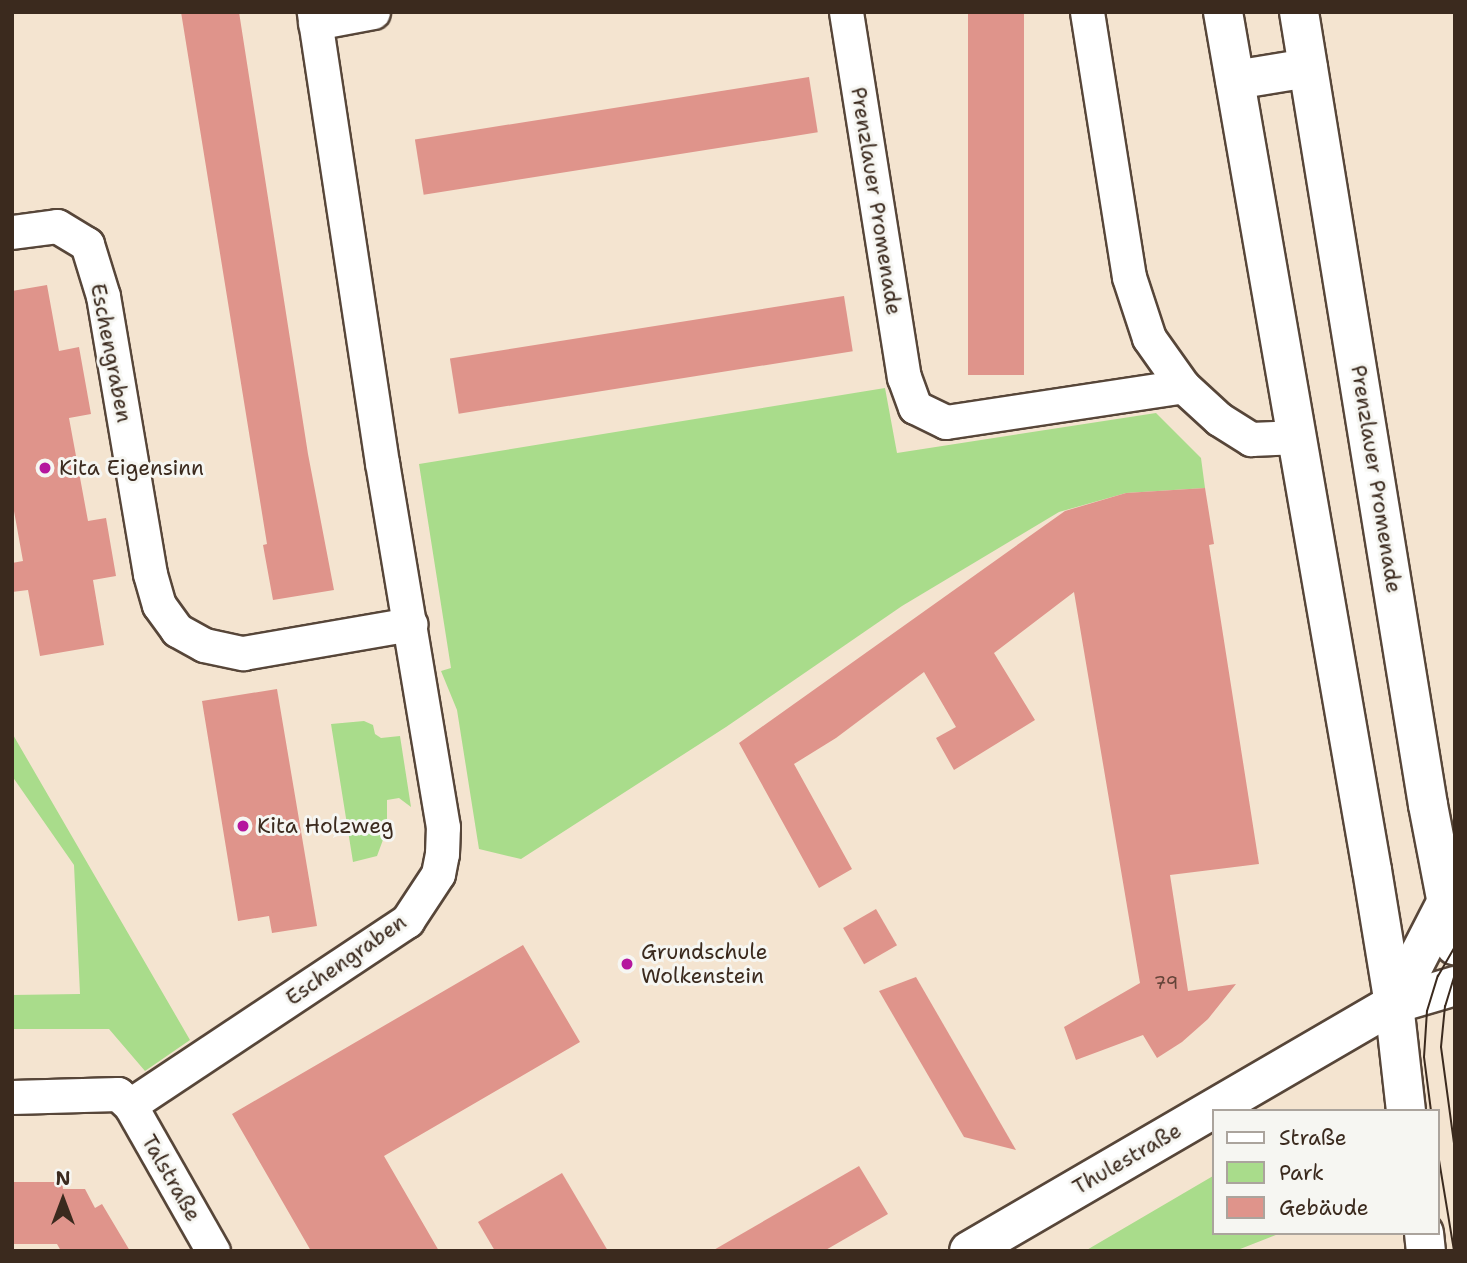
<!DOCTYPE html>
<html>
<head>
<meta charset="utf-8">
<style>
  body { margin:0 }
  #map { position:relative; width:1467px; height:1263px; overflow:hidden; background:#f4e4d0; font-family:"Shantell Sans",sans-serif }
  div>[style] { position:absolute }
  .green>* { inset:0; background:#a9dc8b }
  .building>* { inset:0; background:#df948b; transform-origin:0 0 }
  .roads { filter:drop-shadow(2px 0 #574639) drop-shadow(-2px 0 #574639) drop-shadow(0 2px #574639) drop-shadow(0 -2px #574639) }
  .street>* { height:33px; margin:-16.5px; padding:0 16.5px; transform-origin:16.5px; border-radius:16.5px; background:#fff }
  .secondary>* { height:38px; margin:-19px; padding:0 19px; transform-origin:19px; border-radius:19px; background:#fff }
  .primary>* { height:38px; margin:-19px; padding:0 19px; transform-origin:19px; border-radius:19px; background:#fff }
  .tram>* { height:2px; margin:-1px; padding:0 1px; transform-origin:1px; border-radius:1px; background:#3b2a1e }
  .dots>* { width:19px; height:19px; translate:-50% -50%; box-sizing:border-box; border:4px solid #f6f6f2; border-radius:50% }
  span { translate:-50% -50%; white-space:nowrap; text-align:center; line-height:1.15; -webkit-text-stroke:6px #f6f6f2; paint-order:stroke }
  .number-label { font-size:18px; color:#644439 }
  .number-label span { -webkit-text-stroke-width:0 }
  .street-label { font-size:21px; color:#3b2a1e }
  .poi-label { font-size:21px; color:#3b2a1e }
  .left { translate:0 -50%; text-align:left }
  .frame { position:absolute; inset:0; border:14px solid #3b2a1e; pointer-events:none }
  .legend { position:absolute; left:1212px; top:1109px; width:228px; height:126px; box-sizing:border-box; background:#f6f6f2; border:2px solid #aba49d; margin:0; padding:9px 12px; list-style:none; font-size:21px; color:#3b2a1e }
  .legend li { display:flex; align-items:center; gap:14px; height:35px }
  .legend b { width:35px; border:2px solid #aba49d }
  .north { position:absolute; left:28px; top:1165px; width:70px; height:70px; -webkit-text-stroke:5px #f6f6f2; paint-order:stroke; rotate:0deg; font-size:19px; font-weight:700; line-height:28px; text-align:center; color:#3b2a1e }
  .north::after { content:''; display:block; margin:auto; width:24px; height:32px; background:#3b2a1e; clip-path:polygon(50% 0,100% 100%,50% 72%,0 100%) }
</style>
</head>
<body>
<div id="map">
  <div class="green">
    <i style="clip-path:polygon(885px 388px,897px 453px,1156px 413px,1201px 458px,1205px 488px,1126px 493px,1059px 512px,902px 606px,726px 727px,521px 859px,479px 849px,457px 710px,441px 671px,451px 668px,419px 464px)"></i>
    <i style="clip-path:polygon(364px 721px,373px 725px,375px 734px,381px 738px,400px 736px,411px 807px,399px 798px,387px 800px,387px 829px,377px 856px,353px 862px,331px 724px)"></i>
    <i style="clip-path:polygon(12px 733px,190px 1040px,145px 1071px,109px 1029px,12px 1029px,12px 995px,80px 994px,74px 865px,12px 776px)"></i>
    <i style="clip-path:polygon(1213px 1176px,1213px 1233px,1281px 1233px,1235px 1251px,1085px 1251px)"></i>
  </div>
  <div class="building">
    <i style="clip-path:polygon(181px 12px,239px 12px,308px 454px,334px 590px,273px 600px,263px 545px,267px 544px)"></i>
    <i style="left:968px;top:12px;width:56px;height:363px"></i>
    <i style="left:809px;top:77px;width:56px;height:399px;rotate:81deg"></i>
    <i style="clip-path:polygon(47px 285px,59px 351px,79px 347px,91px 414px,69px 418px,88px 521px,106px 518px,116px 576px,93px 580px,104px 645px,40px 656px,28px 590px,12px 592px,12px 563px,23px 561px,12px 500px,12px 291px)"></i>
    <i style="left:844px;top:296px;width:56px;height:399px;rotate:81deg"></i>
    <i style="clip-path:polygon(1205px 488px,1214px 544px,1209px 545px,1259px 864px,1170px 875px,1188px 991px,1236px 984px,1208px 1019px,1182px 1042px,1157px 1058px,1143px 1035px,1076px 1060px,1064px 1027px,1140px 983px,1074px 592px,994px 653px,1035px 720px,954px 770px,936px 738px,956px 727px,924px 672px,836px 738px,794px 764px,852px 869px,819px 888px,739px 743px,1065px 511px,1126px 493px)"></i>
    <i style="clip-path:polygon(277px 689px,317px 926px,272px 933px,269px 916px,238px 921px,202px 701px)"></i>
    <i style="left:876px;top:909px;width:42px;height:38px;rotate:60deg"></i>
    <i style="clip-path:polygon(523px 945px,580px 1042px,384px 1156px,439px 1251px,311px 1251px,232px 1114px)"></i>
    <i style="clip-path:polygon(916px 977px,1016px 1150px,964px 1137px,879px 991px)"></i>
    <i style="clip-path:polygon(859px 1166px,888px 1214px,824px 1251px,712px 1251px)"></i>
    <i style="clip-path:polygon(562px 1173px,608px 1251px,495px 1251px,478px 1222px)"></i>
    <i style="clip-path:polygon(12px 1182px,62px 1182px,63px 1189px,85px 1189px,95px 1208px,102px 1204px,130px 1251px,61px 1251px,57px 1244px,12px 1244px)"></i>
  </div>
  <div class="roads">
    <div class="street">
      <i style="left:846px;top:12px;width:370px;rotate:81deg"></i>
      <i style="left:904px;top:377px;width:32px;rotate:70deg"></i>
      <i style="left:915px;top:407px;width:34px;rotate:26deg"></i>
      <i style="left:946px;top:422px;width:240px;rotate:-8.6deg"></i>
      <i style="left:1087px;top:12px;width:268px;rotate:81deg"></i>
      <i style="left:1129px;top:277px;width:64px;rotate:71.8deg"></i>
      <i style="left:1149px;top:338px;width:59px;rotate:54.7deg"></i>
      <i style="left:1183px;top:386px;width:49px;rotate:42.5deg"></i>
      <i style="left:1219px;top:419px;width:38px;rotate:32deg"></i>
      <i style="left:1251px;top:439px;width:47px;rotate:-2.4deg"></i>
      <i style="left:315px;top:23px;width:59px;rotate:-10.7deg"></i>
      <i style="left:12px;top:232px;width:45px;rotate:-7.6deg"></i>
      <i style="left:57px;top:226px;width:35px;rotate:31deg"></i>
      <i style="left:87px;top:244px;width:54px;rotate:72.9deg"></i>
      <i style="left:103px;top:296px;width:282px;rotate:80.4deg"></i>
      <i style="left:150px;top:574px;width:32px;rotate:74deg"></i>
      <i style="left:159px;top:605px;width:31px;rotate:54deg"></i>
      <i style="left:177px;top:630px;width:31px;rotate:29deg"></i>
      <i style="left:204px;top:645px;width:40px;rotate:12deg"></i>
      <i style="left:243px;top:653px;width:170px;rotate:-9.8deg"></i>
      <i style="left:12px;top:1097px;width:106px;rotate:-1.6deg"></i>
      <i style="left:118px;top:1094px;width:16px;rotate:43deg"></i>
      <i style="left:130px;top:1105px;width:168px;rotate:60.4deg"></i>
      <i style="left:130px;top:1105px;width:333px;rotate:-33.6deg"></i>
      <i style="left:407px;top:921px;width:56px;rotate:-56.6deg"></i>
      <i style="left:438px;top:874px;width:20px;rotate:-79deg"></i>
      <i style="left:442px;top:854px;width:27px;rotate:-88deg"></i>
      <i style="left:443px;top:827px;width:369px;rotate:-99.5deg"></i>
      <i style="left:382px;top:463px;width:456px;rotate:-98.6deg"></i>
    </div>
    <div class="secondary">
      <i style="left:1394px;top:1004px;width:116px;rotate:-62.8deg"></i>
      <i style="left:1447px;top:901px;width:9px;rotate:-32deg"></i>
      <i style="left:969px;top:1251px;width:492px;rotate:-30.2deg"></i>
      <i style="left:1394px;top:1004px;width:64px;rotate:-16.4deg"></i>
    </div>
    <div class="primary">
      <i style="left:1223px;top:12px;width:871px;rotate:80.15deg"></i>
      <i style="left:1372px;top:870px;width:136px;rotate:80.7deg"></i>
      <i style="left:1394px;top:1004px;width:108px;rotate:83.6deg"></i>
      <i style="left:1299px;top:12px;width:803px;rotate:80.76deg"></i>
      <i style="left:1428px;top:805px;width:143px;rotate:79.1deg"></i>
      <i style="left:1235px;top:80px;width:74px;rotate:-9.3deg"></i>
      <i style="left:1424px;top:1233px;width:18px;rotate:84deg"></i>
    </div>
  </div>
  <div class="tram">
    <i style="left:1455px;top:974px;width:34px;rotate:107deg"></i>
    <i style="left:1445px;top:1006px;width:41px;rotate:95.6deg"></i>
    <i style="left:1441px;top:1047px;width:105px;rotate:82.3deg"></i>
    <i style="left:1431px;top:1111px;width:54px;rotate:-97.4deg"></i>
    <i style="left:1424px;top:1057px;width:46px;rotate:-86.3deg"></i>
    <i style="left:1427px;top:1011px;width:37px;rotate:-73deg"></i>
    <i style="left:1438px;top:976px;width:34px;rotate:-60deg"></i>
    <i style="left:1437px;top:1148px;width:104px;rotate:80.6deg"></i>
  </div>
  <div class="dots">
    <i style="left:45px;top:468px;background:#b5179e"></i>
    <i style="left:243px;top:826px;background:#b5179e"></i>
    <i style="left:627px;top:964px;background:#b5179e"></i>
  </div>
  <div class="number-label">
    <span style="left:1166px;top:983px">79</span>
  </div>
  <div class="street-label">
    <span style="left:876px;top:201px;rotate:81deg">Prenzlauer Promenade</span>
    <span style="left:111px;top:353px;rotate:79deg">Eschengraben</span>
    <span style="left:1376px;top:479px;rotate:81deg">Prenzlauer Promenade</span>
    <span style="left:346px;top:960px;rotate:-35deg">Eschengraben</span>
    <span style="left:1127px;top:1159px;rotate:-30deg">Thulestraße</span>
    <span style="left:171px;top:1178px;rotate:60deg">Talstraße</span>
  </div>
  <div class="poi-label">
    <span class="left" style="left:59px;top:468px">Kita Eigensinn</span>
    <span class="left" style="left:257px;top:826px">Kita Holzweg</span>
    <span class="left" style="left:641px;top:964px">Grundschule<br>Wolkenstein</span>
  </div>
  <div class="frame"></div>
  <ul class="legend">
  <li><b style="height:9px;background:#fff"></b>Straße</li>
  <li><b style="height:19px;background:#a9dc8b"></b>Park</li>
  <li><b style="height:19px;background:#df948b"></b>Gebäude</li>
  </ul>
  <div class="north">N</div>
</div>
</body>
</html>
